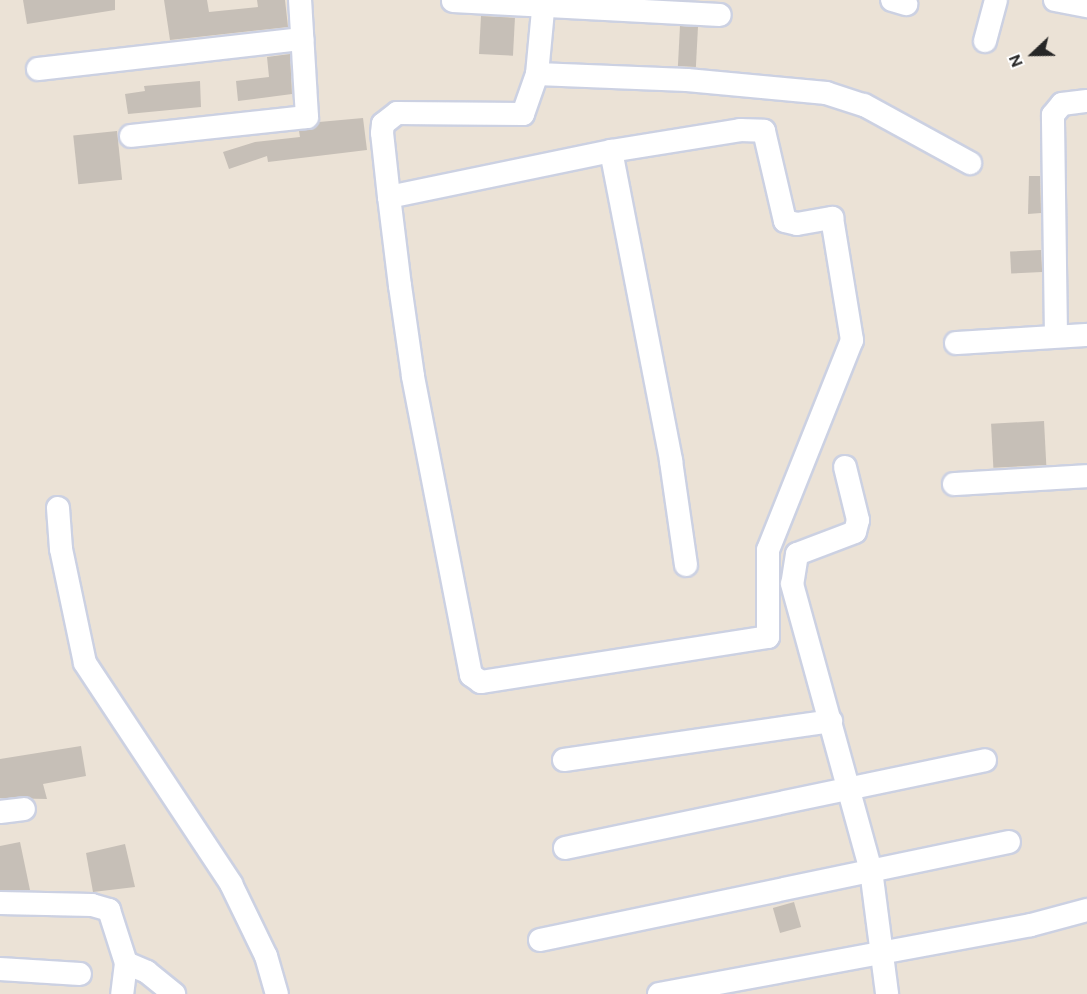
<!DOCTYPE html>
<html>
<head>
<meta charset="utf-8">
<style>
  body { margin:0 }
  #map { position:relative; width:1087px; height:994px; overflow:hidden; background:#ebe2d6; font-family:"DM Sans",sans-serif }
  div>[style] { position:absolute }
  .building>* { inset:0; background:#c6bfb7; transform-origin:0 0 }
  .roads { filter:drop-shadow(2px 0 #ccd1e2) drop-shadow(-2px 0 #ccd1e2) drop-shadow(0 2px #ccd1e2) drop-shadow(0 -2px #ccd1e2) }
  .street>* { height:22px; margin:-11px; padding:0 11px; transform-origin:11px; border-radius:11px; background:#fff }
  span { translate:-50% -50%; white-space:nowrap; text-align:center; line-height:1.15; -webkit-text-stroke:4.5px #fff; paint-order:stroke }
  .north { position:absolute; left:1003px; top:24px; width:60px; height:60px; -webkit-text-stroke:4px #fff; paint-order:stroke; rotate:248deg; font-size:16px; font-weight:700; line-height:24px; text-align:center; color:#272727 }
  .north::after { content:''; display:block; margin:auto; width:21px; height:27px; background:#272727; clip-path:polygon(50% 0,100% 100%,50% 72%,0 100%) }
</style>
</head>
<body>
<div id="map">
  <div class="building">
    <i style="clip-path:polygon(23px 0,115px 0,115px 10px,27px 24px)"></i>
    <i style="clip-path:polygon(164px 0,207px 0,209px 12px,258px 7px,257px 0,285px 0,288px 27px,170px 40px)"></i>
    <i style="left:481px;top:16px;width:34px;height:38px;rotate:3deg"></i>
    <i style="left:680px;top:26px;width:18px;height:40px;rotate:3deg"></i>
    <i style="clip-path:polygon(290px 54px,292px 94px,238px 101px,236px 81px,269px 77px,267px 57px)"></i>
    <i style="clip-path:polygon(200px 81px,201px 107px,128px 114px,125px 94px,145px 91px,144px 86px)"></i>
    <i style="clip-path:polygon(363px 118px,367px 150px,268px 162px,267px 156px,229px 169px,223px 152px,255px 142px,300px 137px,299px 131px,319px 122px)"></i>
    <i style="left:117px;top:131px;width:49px;height:44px;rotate:84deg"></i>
    <i style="clip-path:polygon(1029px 176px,1040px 176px,1041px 213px,1028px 214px)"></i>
    <i style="left:1041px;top:250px;width:22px;height:31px;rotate:87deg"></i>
    <i style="left:1044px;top:421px;width:44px;height:53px;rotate:87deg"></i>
    <i style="clip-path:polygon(81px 746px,86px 776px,43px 784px,47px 799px,0 798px,0 759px)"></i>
    <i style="clip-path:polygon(20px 842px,30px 890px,0 890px,0 846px)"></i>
    <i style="clip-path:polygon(125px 844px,135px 887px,93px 892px,86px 853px)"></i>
    <i style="left:794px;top:902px;width:26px;height:22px;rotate:74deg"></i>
  </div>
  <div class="roads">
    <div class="street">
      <i style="left:892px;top:0;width:15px;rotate:16deg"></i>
      <i style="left:1055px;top:0;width:33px;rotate:11deg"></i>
      <i style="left:453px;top:1px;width:267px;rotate:3deg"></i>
      <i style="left:985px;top:41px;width:42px;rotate:-75deg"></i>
      <i style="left:38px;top:69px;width:266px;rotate:-6.5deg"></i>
      <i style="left:537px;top:74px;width:150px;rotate:2.3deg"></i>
      <i style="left:687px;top:80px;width:140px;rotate:5.3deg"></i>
      <i style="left:826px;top:93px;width:40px;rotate:18deg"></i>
      <i style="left:864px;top:105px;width:121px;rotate:28.7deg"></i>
      <i style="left:131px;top:136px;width:177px;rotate:-6.2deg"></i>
      <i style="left:307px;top:117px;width:117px;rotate:-93.4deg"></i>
      <i style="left:611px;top:151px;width:316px;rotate:79deg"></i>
      <i style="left:671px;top:461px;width:105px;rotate:81.8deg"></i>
      <i style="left:389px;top:197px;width:227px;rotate:-11.7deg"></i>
      <i style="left:611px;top:151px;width:131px;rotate:-9.2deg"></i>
      <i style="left:740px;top:130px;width:24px;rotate:2deg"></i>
      <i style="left:764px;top:131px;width:92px;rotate:76.9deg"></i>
      <i style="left:785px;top:221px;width:12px;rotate:14deg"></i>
      <i style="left:797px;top:224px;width:36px;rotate:-10deg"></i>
      <i style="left:832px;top:218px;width:124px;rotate:80.7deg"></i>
      <i style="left:852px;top:340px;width:226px;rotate:111.8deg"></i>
      <i style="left:768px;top:550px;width:87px;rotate:90deg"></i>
      <i style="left:768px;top:637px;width:291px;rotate:171.1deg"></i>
      <i style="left:481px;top:682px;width:12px;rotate:-145deg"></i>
      <i style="left:471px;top:675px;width:305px;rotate:-101deg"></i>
      <i style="left:413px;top:376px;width:91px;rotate:-98.2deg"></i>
      <i style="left:400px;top:286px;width:90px;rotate:-97deg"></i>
      <i style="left:389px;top:197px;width:64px;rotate:-96.2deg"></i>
      <i style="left:382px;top:133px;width:9px;rotate:-84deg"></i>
      <i style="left:383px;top:124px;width:18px;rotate:-38deg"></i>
      <i style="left:397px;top:113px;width:126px;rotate:0.5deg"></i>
      <i style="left:523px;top:114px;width:42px;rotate:-70.7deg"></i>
      <i style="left:537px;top:74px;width:74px;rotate:-84.6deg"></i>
      <i style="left:1056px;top:336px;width:221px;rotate:-90.8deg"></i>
      <i style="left:1053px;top:115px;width:14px;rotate:-51deg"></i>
      <i style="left:1062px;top:104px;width:25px;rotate:-7deg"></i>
      <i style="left:956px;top:343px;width:131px;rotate:-3.5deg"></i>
      <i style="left:845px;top:467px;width:55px;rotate:76.2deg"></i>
      <i style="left:858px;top:520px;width:12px;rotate:104deg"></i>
      <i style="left:855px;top:532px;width:62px;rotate:159.2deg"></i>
      <i style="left:797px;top:554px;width:30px;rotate:99deg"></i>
      <i style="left:792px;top:584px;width:297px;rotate:74.6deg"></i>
      <i style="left:871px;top:870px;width:125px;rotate:82.6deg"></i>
      <i style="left:954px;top:484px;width:133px;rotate:-3.4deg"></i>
      <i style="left:58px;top:508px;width:41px;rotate:85.8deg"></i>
      <i style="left:61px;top:549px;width:116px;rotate:78.1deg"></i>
      <i style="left:85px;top:663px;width:265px;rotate:56.5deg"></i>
      <i style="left:231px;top:884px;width:80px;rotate:64.1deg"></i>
      <i style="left:266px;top:956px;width:40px;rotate:74deg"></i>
      <i style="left:564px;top:760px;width:270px;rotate:-8.3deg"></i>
      <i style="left:0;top:812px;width:24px;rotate:-7deg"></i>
      <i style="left:565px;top:848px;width:429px;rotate:-11.8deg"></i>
      <i style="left:0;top:903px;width:92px;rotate:1.2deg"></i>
      <i style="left:92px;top:905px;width:18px;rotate:16deg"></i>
      <i style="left:109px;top:910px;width:56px;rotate:72.2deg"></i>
      <i style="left:126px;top:963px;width:31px;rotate:97deg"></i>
      <i style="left:540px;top:940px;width:479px;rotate:-11.8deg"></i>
      <i style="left:126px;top:963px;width:23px;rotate:23deg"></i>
      <i style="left:147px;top:972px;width:35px;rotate:39deg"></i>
      <i style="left:0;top:969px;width:80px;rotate:3.6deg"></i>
      <i style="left:659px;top:994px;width:378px;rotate:-10.5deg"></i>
      <i style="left:1031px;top:925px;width:58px;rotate:-15deg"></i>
    </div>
  </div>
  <div class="north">N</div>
</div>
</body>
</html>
